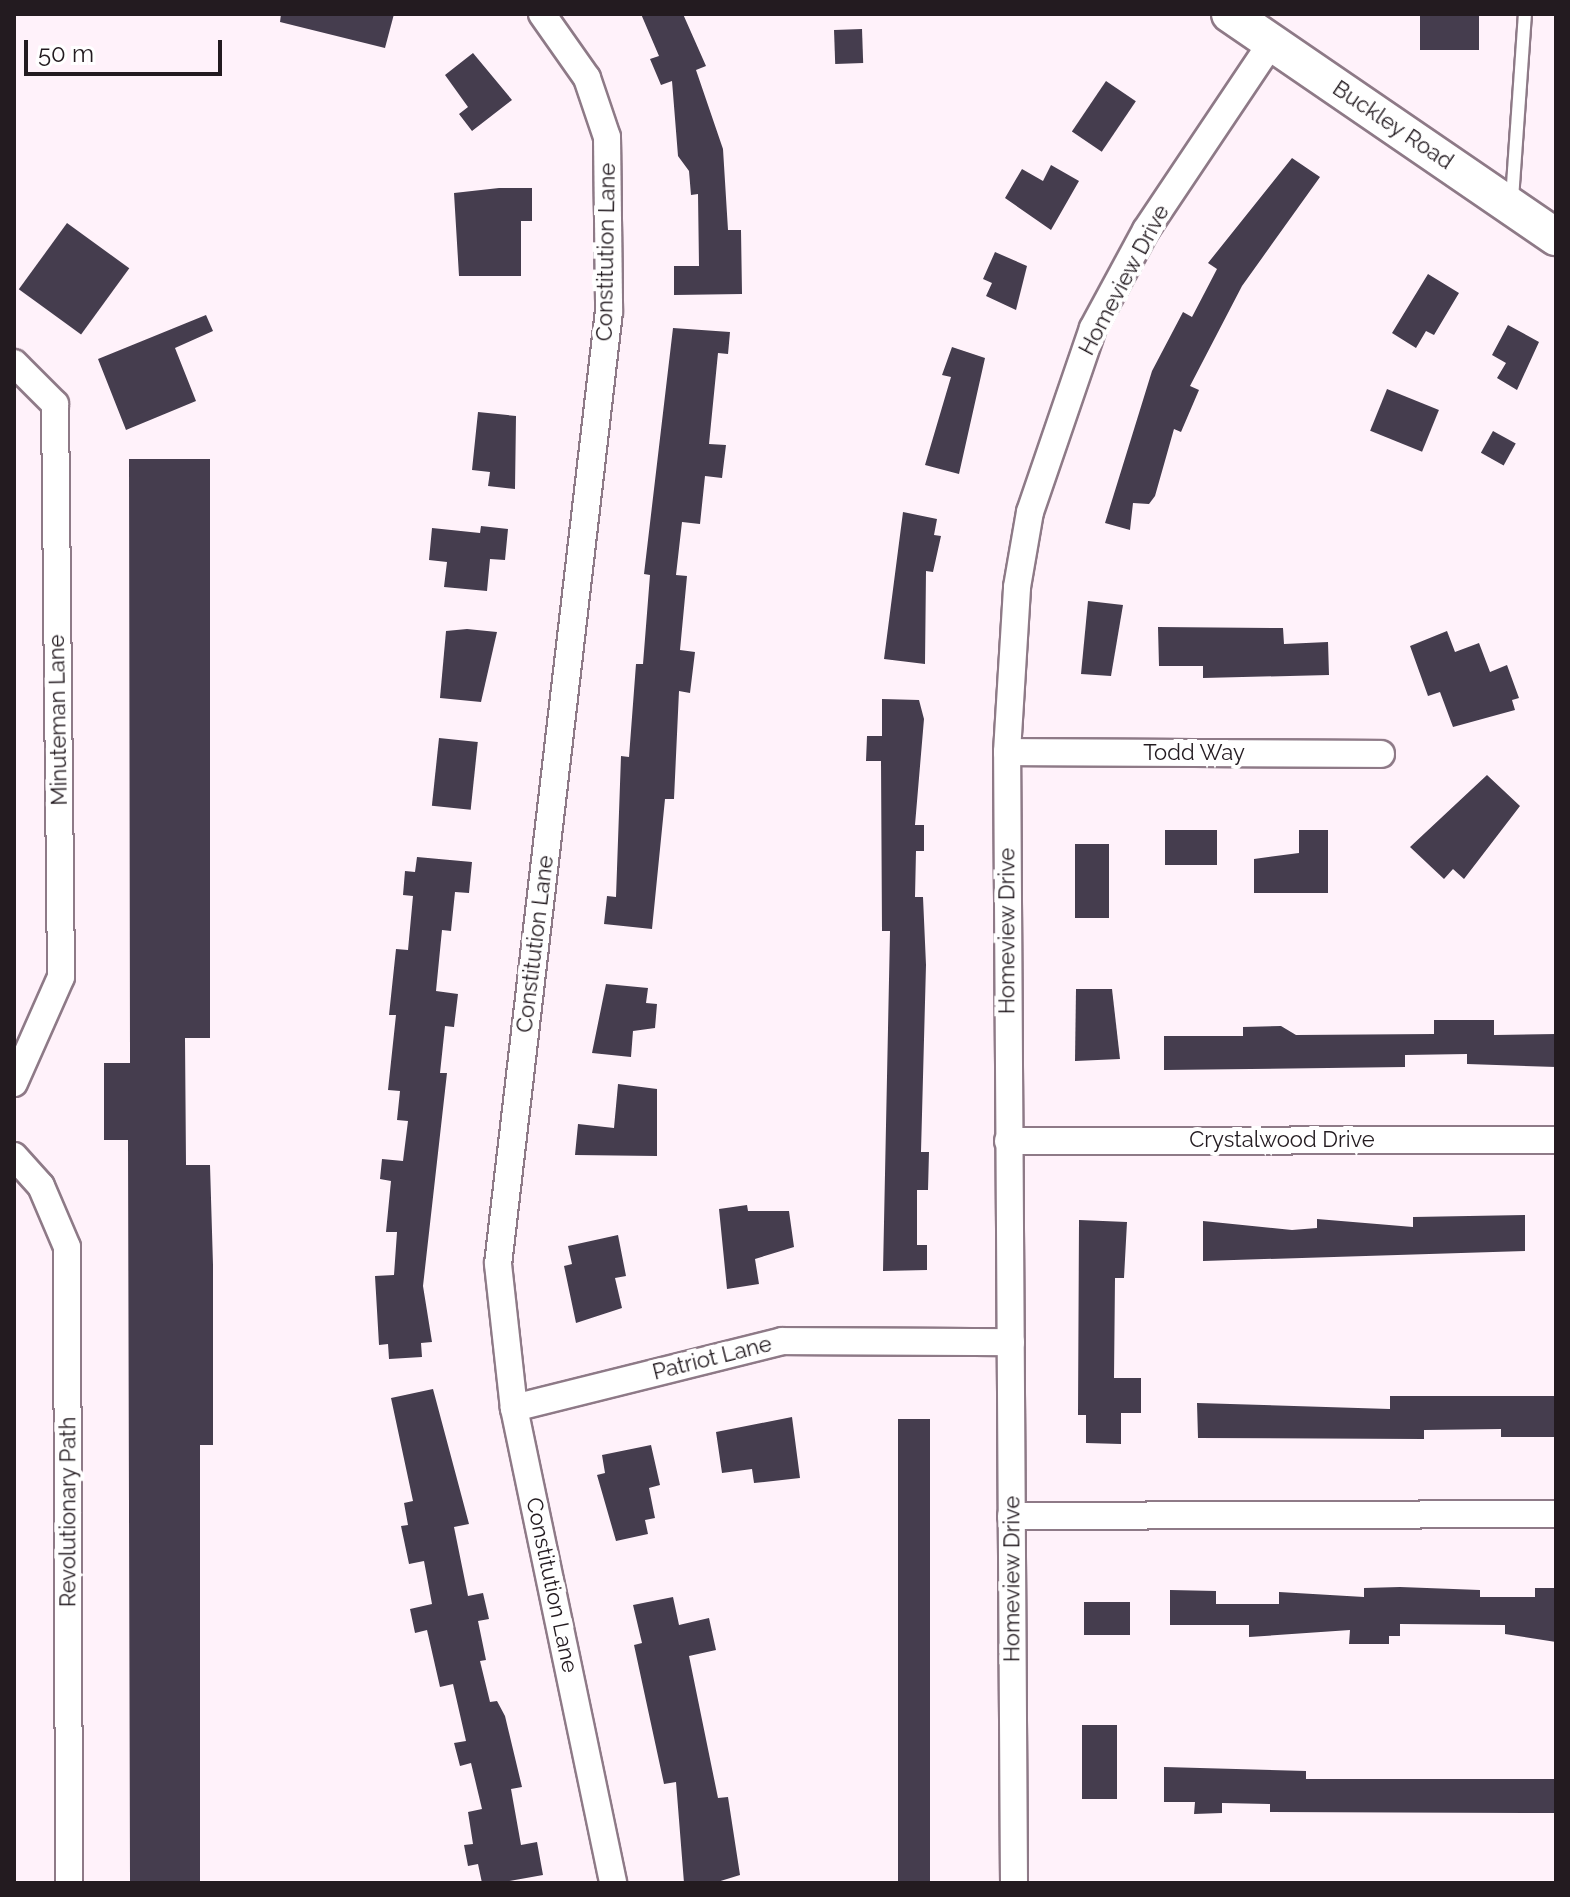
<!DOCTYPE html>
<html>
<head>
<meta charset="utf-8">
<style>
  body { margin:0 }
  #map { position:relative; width:1570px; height:1897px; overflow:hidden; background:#fff2fa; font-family:Raleway,sans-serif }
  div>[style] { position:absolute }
  .building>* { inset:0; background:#453d4e; transform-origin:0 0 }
  .roads { filter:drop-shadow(2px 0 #8e7a87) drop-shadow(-2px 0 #8e7a87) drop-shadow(0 2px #8e7a87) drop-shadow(0 -2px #8e7a87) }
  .lane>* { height:12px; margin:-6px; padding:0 6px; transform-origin:6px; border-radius:6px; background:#fff }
  .street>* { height:26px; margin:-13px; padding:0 13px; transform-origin:13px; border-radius:13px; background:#fff }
  .secondary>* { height:36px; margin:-18px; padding:0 18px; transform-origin:18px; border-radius:18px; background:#fff }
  span { translate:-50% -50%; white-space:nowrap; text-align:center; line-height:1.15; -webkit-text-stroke:8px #fff; paint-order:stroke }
  .street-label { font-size:22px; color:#231b20 }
  .frame { position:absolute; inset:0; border:16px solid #231b20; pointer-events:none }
  .scale { position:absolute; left:24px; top:40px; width:198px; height:36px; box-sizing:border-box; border:4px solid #231b20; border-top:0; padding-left:10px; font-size:24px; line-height:28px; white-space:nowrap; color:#231b20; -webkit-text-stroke:6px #fff; paint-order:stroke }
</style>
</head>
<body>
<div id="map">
  <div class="building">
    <i style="clip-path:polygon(281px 14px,394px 14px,385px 48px,280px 22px)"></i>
    <i style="clip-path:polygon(641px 14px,683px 14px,706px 66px,696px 70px,723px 149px,728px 230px,741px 230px,742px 294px,674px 295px,674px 266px,699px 266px,698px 194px,691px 195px,689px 171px,678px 156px,672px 81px,661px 85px,650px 59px,659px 56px)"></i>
    <i style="left:1420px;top:14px;width:59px;height:36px"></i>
    <i style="left:862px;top:29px;width:34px;height:28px;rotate:88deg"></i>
    <i style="clip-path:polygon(473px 53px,512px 100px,472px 131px,459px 114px,468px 107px,445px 75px)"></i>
    <i style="left:1106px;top:81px;width:36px;height:61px;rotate:34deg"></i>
    <i style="clip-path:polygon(1292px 158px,1320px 177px,1242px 286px,1190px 386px,1199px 390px,1181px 432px,1174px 429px,1155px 496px,1149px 504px,1133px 503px,1130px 530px,1105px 523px,1152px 371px,1183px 312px,1192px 317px,1217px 269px,1208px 263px)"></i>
    <i style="clip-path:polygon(1051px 165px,1079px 181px,1051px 230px,1005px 198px,1022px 169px,1043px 181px)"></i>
    <i style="clip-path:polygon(499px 188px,532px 188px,532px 221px,521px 221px,521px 276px,459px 276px,454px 193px)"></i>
    <i style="left:67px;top:223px;width:77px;height:82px;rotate:36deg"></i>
    <i style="clip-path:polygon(995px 252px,1027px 266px,1016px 310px,986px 296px,992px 283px,983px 279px)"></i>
    <i style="clip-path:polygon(1428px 274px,1459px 293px,1434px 335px,1426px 331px,1416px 348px,1392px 333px)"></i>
    <i style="clip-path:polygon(206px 315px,213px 331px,175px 348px,196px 401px,126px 430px,98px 359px)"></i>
    <i style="clip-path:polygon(1508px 325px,1539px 342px,1517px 390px,1497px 378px,1506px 363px,1492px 355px)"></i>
    <i style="clip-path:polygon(673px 328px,730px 332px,728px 354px,718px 353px,709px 444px,726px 445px,722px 478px,705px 476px,700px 524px,682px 522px,676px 575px,687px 576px,680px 650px,695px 652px,690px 693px,679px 691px,674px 799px,665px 799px,652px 929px,604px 924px,607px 896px,616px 897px,621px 756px,629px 757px,636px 664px,643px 664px,650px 575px,644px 574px)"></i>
    <i style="clip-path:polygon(952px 347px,985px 358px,959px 474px,925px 465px,951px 377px,942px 375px)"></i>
    <i style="left:1387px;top:389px;width:56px;height:45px;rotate:22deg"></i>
    <i style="clip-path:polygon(478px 412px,516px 416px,515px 489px,488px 486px,490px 472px,472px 470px)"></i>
    <i style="left:1493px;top:431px;width:26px;height:25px;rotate:29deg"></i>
    <i style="clip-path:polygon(129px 459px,210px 459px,210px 1038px,185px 1038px,186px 1165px,210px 1165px,213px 1265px,213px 1445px,200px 1445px,200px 1883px,130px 1883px,128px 1140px,104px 1140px,104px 1063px,130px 1063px)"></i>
    <i style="clip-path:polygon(903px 512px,937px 519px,934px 535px,941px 536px,933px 572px,926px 571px,925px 664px,884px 659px)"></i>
    <i style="clip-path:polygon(481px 526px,508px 529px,505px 560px,490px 559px,487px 591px,444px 587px,447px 562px,429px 560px,432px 528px,480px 533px)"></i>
    <i style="clip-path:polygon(1088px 601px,1123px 605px,1111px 676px,1081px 674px)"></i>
    <i style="clip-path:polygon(1158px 627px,1283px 628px,1284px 644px,1328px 642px,1329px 675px,1203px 678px,1203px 666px,1159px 666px)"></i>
    <i style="clip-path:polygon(467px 629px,497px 632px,481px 702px,440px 698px,446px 631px)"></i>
    <i style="clip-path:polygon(1447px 631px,1455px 652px,1479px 643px,1490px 672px,1507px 665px,1519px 698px,1512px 700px,1515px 710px,1453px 727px,1440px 692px,1428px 696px,1410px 646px)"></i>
    <i style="clip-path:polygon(882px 699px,919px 700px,924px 719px,915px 825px,924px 825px,924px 851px,916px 851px,915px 897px,923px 897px,926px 965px,921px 1152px,929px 1152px,928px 1190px,917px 1190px,917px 1245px,927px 1245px,927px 1270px,883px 1271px,890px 931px,882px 931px,881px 761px,866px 761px,867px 736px,882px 736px)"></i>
    <i style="left:439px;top:738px;width:39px;height:68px;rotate:6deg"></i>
    <i style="clip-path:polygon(1487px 775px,1520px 806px,1464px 879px,1453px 869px,1444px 879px,1410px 847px)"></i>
    <i style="left:1165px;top:830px;width:52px;height:35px"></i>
    <i style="clip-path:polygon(1299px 830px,1328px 830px,1328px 893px,1254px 893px,1254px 859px,1299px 853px)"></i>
    <i style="left:1075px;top:844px;width:34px;height:74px"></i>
    <i style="clip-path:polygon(417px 857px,472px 862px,469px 893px,455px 892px,451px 931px,442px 930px,436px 991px,458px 994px,454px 1027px,445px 1026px,440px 1073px,447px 1073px,423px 1286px,432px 1342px,421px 1343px,422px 1357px,389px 1359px,388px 1344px,379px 1345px,375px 1276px,394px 1275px,397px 1232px,386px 1232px,391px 1181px,380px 1179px,382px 1159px,403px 1161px,408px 1121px,397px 1120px,400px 1091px,388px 1090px,396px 1015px,389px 1015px,396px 949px,408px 950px,413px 896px,403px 895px,405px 871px,415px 872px)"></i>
    <i style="clip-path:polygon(606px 984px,648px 988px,646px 1003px,657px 1004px,655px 1028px,633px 1031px,631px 1057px,592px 1053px)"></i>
    <i style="clip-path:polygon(1076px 989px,1112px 989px,1120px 1059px,1075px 1061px)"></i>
    <i style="clip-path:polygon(1434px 1020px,1494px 1020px,1494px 1035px,1556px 1034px,1556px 1067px,1467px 1064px,1467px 1054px,1405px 1055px,1405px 1067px,1164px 1070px,1164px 1036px,1243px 1036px,1243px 1027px,1281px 1026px,1296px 1035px,1434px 1034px)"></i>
    <i style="clip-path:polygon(618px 1084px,657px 1089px,657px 1156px,575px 1155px,578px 1124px,614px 1128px)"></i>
    <i style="clip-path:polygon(747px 1205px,748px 1211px,789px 1211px,794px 1247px,755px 1259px,759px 1284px,727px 1289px,719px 1209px)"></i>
    <i style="clip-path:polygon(1525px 1215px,1525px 1251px,1203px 1261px,1203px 1221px,1292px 1230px,1317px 1228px,1317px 1219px,1413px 1227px,1413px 1217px)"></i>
    <i style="clip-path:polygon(1079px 1220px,1127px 1222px,1124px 1278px,1115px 1278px,1114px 1378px,1141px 1378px,1141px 1413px,1121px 1413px,1121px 1444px,1086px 1443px,1086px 1415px,1078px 1415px)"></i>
    <i style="clip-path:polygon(618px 1235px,626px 1276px,615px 1278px,622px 1308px,576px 1323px,564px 1266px,572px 1264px,568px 1246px)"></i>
    <i style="clip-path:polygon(433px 1389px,469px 1524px,454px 1527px,468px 1596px,483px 1593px,489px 1619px,478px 1621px,486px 1660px,480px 1661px,490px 1702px,497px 1701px,505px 1716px,522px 1787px,511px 1789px,521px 1845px,537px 1842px,543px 1875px,498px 1883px,482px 1883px,478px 1864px,468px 1866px,464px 1845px,473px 1844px,468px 1812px,482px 1809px,471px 1763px,460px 1766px,454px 1743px,466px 1741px,453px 1684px,440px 1687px,427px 1630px,415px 1633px,410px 1609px,432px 1604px,424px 1561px,409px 1564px,401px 1526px,408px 1525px,404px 1503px,413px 1501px,391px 1398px)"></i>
    <i style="clip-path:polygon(1390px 1396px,1556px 1396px,1556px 1437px,1501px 1437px,1501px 1429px,1424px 1430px,1424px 1439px,1198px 1438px,1197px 1403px,1390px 1409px)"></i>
    <i style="clip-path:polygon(792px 1417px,800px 1478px,754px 1483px,752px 1469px,722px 1473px,716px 1432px)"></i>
    <i style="left:898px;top:1419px;width:32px;height:464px"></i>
    <i style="clip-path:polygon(651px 1445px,660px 1485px,649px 1488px,655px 1518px,645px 1520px,648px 1534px,616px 1541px,597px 1475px,605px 1473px,602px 1455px)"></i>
    <i style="clip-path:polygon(1400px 1587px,1480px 1590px,1480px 1597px,1535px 1597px,1535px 1588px,1556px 1588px,1556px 1642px,1505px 1634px,1505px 1625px,1400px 1624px,1400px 1636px,1389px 1636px,1389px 1644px,1349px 1644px,1350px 1630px,1249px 1637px,1249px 1625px,1170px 1625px,1170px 1590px,1216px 1591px,1216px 1604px,1279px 1604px,1279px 1592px,1364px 1597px,1364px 1588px)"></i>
    <i style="clip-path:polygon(673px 1597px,679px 1625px,709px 1618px,716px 1650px,689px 1656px,718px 1798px,728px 1797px,740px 1875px,714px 1883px,684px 1883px,676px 1782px,664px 1784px,634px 1645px,642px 1643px,633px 1605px)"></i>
    <i style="left:1084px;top:1602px;width:46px;height:33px"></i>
    <i style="left:1082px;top:1725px;width:35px;height:74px"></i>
    <i style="clip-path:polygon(1164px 1767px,1306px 1771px,1306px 1779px,1555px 1779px,1555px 1813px,1270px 1812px,1270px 1804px,1222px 1803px,1222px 1813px,1194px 1814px,1195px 1802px,1164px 1802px)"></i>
  </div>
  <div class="roads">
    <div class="lane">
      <i style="left:1512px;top:199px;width:185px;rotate:-86deg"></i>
    </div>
    <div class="street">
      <i style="left:542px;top:14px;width:78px;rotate:54.9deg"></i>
      <i style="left:587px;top:78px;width:62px;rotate:71.3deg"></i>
      <i style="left:607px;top:137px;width:174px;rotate:89.3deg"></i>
      <i style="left:609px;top:311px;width:959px;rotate:96.64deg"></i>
      <i style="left:498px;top:1264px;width:145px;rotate:83.7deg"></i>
      <i style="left:514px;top:1408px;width:485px;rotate:78.2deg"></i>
      <i style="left:14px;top:363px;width:58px;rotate:45deg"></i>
      <i style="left:55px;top:404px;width:573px;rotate:89.4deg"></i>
      <i style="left:61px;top:977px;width:116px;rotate:113.9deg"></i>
      <i style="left:1007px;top:752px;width:374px;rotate:0.3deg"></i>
      <i style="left:1008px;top:1141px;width:548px;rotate:-0.1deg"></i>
      <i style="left:14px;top:1156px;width:40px;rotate:48deg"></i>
      <i style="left:41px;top:1186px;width:66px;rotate:66.9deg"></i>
      <i style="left:67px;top:1247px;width:636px;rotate:89.82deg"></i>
      <i style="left:514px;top:1408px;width:276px;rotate:-14deg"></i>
      <i style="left:782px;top:1341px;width:229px;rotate:0.3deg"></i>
      <i style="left:1011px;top:1516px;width:545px;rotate:-0.21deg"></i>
      <i style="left:1014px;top:1883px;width:1131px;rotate:-90.35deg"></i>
      <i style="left:1007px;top:752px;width:165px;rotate:-86.5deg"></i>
      <i style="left:1017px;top:587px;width:76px;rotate:-80.2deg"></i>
      <i style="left:1030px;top:512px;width:194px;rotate:-71.1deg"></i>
      <i style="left:1093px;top:328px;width:111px;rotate:-61.6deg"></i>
      <i style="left:1146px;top:230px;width:226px;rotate:-56.2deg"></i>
    </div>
    <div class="secondary">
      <i style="left:1230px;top:14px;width:395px;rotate:34.4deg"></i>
    </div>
  </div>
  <div class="street-label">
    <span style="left:1393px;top:125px;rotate:34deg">Buckley Road</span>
    <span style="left:606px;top:252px;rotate:-89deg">Constitution Lane</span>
    <span style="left:1124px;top:280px;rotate:-62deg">Homeview Drive</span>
    <span style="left:58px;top:720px;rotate:-91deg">Minuteman Lane</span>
    <span style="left:1194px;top:753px">Todd Way</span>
    <span style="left:1007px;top:931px;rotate:-90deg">Homeview Drive</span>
    <span style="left:535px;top:944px;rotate:-83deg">Constitution Lane</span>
    <span style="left:1282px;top:1140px">Crystalwood Drive</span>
    <span style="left:712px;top:1358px;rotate:-14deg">Patriot Lane</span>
    <span style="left:68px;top:1512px;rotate:-90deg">Revolutionary Path</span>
    <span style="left:1012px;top:1579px;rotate:-90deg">Homeview Drive</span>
    <span style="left:552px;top:1585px;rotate:78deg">Constitution Lane</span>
  </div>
  <div class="frame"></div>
  <div class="scale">50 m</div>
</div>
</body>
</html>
